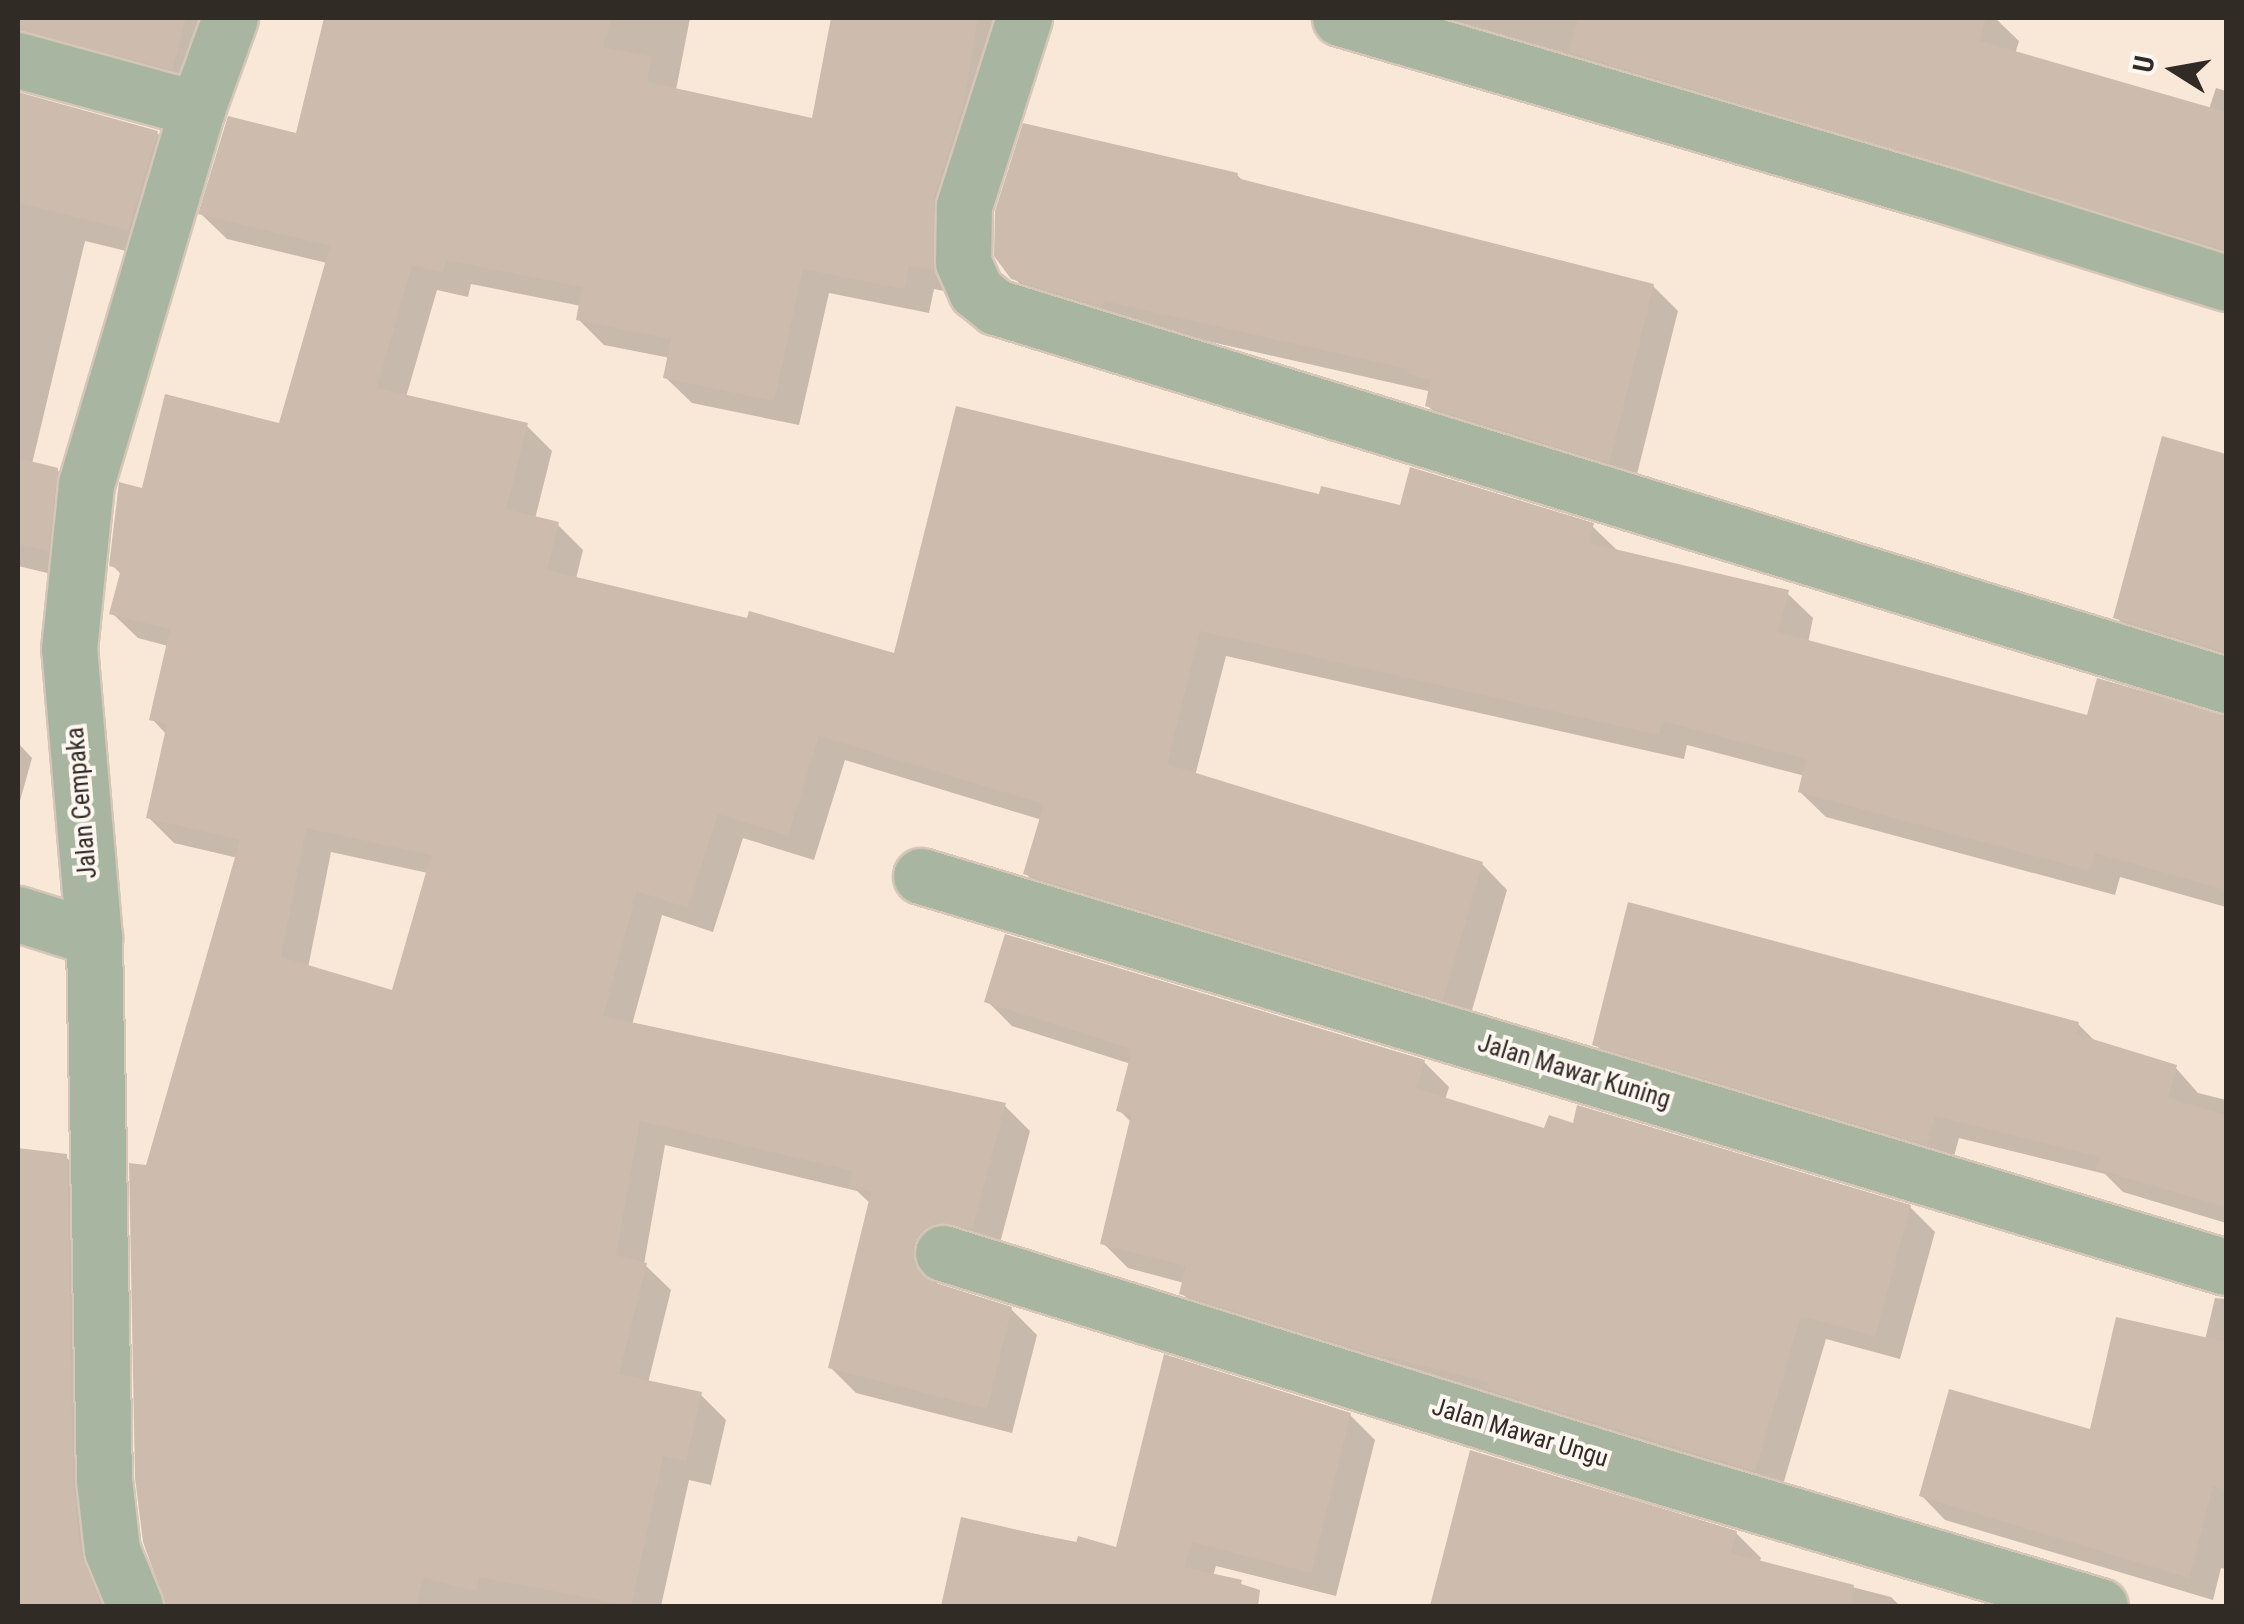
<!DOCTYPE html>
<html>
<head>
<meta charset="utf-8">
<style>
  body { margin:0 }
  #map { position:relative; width:2244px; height:1624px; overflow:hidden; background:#f9e8d8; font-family:"Roboto Condensed",sans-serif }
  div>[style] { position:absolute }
  .shadow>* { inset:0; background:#0003 }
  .building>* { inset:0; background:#cdbcad }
  .roads { filter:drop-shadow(2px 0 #d5c6b8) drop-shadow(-2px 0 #d5c6b8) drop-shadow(0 2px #d5c6b8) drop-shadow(0 -2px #d5c6b8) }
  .minor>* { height:55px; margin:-27.5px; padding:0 27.5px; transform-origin:27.5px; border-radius:27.5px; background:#a8b6a1 }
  span { translate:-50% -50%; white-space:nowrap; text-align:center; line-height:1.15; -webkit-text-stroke:8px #fef7f1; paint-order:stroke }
  .street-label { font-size:25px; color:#312b25 }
  .frame { position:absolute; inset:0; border:20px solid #312b25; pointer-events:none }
  .north { position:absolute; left:2124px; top:20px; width:100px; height:100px; -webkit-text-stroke:8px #fef7f1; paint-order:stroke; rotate:281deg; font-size:28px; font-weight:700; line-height:40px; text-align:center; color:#312b25 }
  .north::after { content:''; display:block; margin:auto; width:35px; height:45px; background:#312b25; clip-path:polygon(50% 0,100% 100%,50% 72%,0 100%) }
</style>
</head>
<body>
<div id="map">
  <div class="shadow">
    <i style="clip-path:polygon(18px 18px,223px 18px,203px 99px,18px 83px)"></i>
    <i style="clip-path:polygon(evenodd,326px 18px,690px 18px,676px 90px,814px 120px,834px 18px,1003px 18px,958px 294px,934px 289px,929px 313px,829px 293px,799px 425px,692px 403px,666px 378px,670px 358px,604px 345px,578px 319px,581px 306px,471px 284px,468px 297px,437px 290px,406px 397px,526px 425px,552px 451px,535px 519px,558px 525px,583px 550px,576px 579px,896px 656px,1321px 497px,1592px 526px,1618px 551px,1787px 593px,1813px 618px,1808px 643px,2088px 718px,2098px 681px,2226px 717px,2226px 907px,2120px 877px,2115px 895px,1826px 817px,1800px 792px,1805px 776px,1687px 745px,1684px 759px,1226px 656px,1195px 776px,1482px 864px,1507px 890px,1468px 1024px,1051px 899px,1025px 873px,1042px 820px,845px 760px,814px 860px,743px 838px,713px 932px,662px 915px,632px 1025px,1004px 1105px,1030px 1131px,997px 1254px,938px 1269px,937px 1286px,1011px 1309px,1037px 1335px,1012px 1433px,856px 1393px,831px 1368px,871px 1204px,857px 1191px,665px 1145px,644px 1264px,671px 1290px,648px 1383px,700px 1394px,726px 1420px,711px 1485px,689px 1480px,661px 1606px,168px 1606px,145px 1542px,148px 1168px,238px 858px,174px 843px,148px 817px,167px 735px,152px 719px,168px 646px,138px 638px,112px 613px,122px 575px,112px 565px,144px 491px,280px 426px,327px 263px,227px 239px,201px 214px,298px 136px,326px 18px,331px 852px,428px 873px,393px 993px,308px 968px,331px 852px)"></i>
    <i style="clip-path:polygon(1372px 18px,1995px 18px,2019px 41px,2015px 54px,2209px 109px,2216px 88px,2226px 91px,2226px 273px)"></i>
    <i style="clip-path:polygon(18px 95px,157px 133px,187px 163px,159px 259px,85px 241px,32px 464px,57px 470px,88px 500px,77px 580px,18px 566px)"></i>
    <i style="clip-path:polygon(1237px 175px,1244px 182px,1653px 286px,1678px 311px,1634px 486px,1452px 430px,1427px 405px,1428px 391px,1039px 303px,1013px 277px)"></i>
    <i style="clip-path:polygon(2164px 439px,2226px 457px,2226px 671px,2142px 643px,2116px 617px)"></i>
    <i style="clip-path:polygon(18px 743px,32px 758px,18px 808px)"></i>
    <i style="clip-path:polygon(987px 1001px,1424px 1062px,1449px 1087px,1445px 1100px,1546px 1131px,1910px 1207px,1935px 1232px,1900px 1359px,1826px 1339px,1780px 1495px,1207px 1318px,1182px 1293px,1184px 1283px,1128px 1268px,1103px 1243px,1132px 1123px,1119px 1110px,1131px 1064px,1012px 1026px)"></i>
    <i style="clip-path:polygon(2078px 1024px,2096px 1042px,2175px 1067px,2198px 1093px,2226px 1100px,2226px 1223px,2123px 1192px,2105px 1174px,1959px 1138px,1951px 1167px,1619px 1068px,1595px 1044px)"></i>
    <i style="clip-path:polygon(18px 1151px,66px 1157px,91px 1183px,117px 1606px,18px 1606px)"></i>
    <i style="clip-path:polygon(2215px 1298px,2226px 1299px,2226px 1569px,2221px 1568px,2213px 1600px,1945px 1520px,1922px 1496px,2092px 1432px,2205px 1340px)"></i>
    <i style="clip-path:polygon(1350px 1415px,1375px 1440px,1336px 1596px,1216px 1566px,1204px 1606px,944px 1606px,963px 1520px,1118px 1550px)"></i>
    <i style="clip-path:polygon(1472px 1453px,1736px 1533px,1761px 1558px,1759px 1563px,1891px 1597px,1900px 1606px,1432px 1606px)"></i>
  </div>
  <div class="building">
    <i style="clip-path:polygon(18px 18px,186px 18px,172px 70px,18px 30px)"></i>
    <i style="clip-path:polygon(evenodd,324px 18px,611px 18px,603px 47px,652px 57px,647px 82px,812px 118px,831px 18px,978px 18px,962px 109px,934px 197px,933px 270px,909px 265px,904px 289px,803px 269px,774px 401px,663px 378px,671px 339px,576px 320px,582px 287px,446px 260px,443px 273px,412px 265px,377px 388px,528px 423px,506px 509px,559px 522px,547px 570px,747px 618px,749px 611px,894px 653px,956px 406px,1319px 494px,1321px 486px,1400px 505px,1410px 467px,1594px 523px,1589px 543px,1789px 590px,1778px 632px,2087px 715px,2097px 678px,2226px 715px,2226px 890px,2095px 853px,2090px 871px,1798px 792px,1806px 759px,1662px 721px,1659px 735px,1200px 631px,1167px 764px,1483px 862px,1443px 1000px,1023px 874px,1044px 804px,819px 736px,788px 836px,718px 814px,688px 908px,637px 891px,603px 1016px,1006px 1103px,972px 1229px,935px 1223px,921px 1231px,913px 1245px,913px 1261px,919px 1273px,933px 1282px,1012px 1307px,987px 1409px,828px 1368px,871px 1192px,849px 1186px,853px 1171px,640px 1121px,616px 1255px,647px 1263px,619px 1374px,702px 1392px,686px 1461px,663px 1456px,631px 1606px,479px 1577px,476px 1591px,423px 1578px,416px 1606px,166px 1606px,143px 1542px,135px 1478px,129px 1163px,146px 1165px,240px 840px,146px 818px,167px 724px,149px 720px,170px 629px,109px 614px,121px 569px,109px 566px,119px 482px,142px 488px,165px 394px,279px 423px,330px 246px,198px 214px,228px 116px,296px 133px,324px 18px,306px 828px,431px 855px,392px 990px,281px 957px,306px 828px)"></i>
    <i style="clip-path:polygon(1578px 18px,1986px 18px,1980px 41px,2226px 112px,2226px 250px,1569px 52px)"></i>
    <i style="clip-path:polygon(18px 92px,158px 131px,128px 230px,18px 203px)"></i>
    <i style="clip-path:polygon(1023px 123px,1238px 173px,1237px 178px,1654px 284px,1609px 463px,1425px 406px,1431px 380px,1407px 374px,1408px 369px,1104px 301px,1103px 307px,1011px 279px,994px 256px,995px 211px)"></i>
    <i style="clip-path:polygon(2162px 436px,2226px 454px,2226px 652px,2113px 618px)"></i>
    <i style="clip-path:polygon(18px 458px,58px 468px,48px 551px,18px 544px)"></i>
    <i style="clip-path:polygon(1628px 902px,2079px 1022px,2076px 1034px,2177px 1065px,2168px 1098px,2226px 1115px,2226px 1207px,2096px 1169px,2100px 1157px,1935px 1116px,1927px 1145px,1592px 1045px)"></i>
    <i style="clip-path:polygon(1005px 934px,1425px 1060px,1417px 1089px,1544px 1128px,1549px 1115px,1573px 1123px,1577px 1105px,1911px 1205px,1875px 1336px,1801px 1316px,1755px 1471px,1486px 1389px,1488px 1382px,1366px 1352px,1179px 1294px,1186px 1266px,1100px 1244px,1131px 1115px,1116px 1111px,1132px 1049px,984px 1002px)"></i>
    <i style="clip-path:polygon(18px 1148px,67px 1154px,73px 1483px,81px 1554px,101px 1606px,18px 1606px)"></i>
    <i style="clip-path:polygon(2116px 1317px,2226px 1342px,2226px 1490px,2213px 1486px,2189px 1578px,1919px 1496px,1949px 1389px,2090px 1429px)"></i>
    <i style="clip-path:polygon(1164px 1354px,1351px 1413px,1311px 1573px,1192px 1542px,1184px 1567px,1242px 1580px,1241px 1584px,1260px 1590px,1258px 1606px,941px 1606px,961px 1517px,1076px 1543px,1078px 1536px,1116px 1547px)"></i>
    <i style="clip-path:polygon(1470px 1450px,1737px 1531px,1731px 1553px,1854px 1585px,1851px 1606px,1430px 1606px)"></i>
  </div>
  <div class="roads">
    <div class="minor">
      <i style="left:1024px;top:18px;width:197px;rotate:107.7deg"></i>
      <i style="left:964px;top:206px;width:56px;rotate:91deg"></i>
      <i style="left:963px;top:262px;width:32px;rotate:66deg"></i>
      <i style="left:976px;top:291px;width:26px;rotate:39deg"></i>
      <i style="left:996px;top:307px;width:1287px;rotate:17.08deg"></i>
      <i style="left:1340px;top:18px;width:633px;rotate:16.34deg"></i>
      <i style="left:1947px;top:196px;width:292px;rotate:17.3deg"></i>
      <i style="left:18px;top:60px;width:186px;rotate:15.3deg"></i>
      <i style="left:921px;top:876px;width:1362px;rotate:16.68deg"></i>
      <i style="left:18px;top:914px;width:80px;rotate:17.5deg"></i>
      <i style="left:943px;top:1253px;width:745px;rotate:17.27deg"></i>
      <i style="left:1654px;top:1474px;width:465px;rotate:16.5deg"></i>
      <i style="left:135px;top:1606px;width:61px;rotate:-112.3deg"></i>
      <i style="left:112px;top:1550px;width:70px;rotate:-96.5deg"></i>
      <i style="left:104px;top:1480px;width:542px;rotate:-91.06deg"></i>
      <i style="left:94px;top:938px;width:290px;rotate:-94.9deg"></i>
      <i style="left:69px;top:649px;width:166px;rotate:-84.1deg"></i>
      <i style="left:86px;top:484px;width:391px;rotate:-73.5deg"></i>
      <i style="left:197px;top:109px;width:97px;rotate:-70.1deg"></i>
    </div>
  </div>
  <div class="street-label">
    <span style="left:82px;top:803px;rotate:-95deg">Jalan Cempaka</span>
    <span style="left:1574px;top:1072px;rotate:17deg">Jalan Mawar Kuning</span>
    <span style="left:1520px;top:1433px;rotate:17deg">Jalan Mawar Ungu</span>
  </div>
  <div class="frame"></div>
  <div class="north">U</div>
</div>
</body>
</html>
